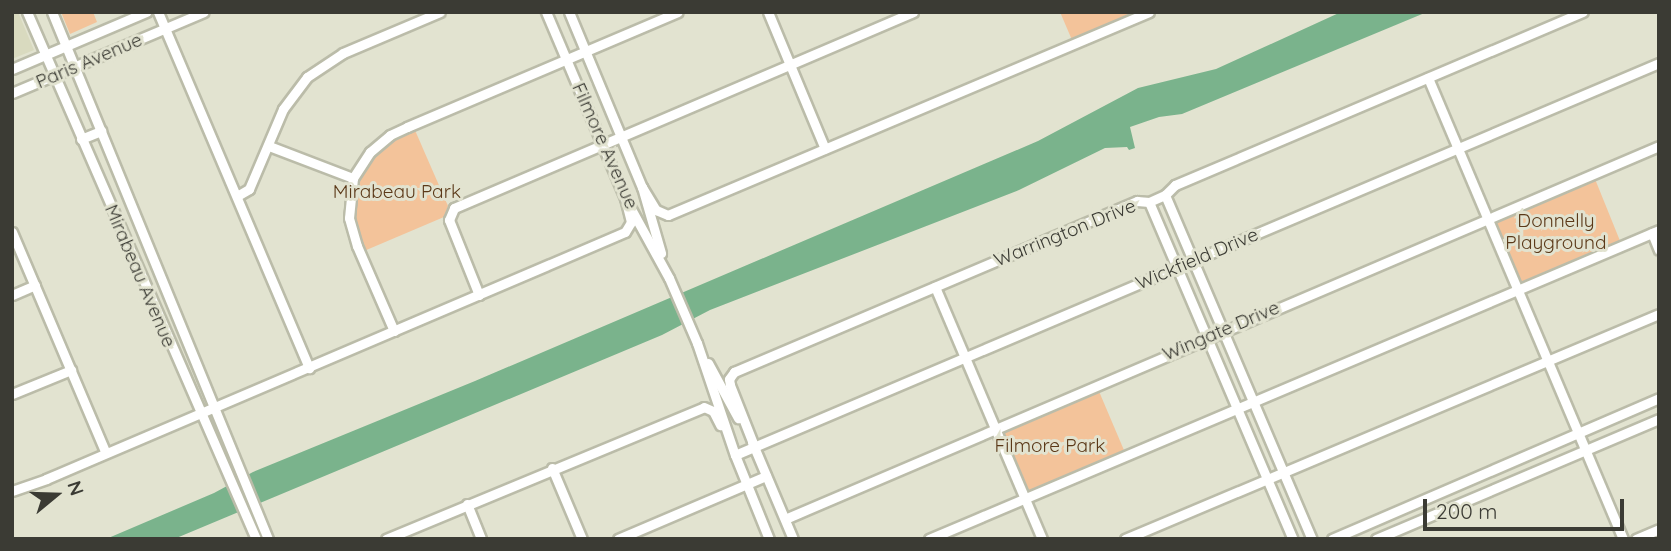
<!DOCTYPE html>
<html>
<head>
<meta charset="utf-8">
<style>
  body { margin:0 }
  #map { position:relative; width:1671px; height:551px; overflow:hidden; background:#e2e3d0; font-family:Quicksand,sans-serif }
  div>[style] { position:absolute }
  .built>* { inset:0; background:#d9dabf }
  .green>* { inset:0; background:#f3c39a; transform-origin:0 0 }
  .water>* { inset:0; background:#7ab38c }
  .roads { filter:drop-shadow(2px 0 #bbbca9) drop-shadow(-2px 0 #bbbca9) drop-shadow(0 2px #bbbca9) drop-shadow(0 -2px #bbbca9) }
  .minor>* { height:9px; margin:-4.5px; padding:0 4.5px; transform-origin:4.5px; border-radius:4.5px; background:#fff }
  span { translate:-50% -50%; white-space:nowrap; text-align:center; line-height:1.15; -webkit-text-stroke:6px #e2e3d0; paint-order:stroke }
  .street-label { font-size:19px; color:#3b3b34 }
  .park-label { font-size:19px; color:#5b3918 }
  .frame { position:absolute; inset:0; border:14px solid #3b3b34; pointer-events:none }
  .north { position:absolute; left:21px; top:460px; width:70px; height:70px; -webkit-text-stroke:5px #e2e3d0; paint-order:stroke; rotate:71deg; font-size:19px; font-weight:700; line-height:28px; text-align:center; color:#3b3b34 }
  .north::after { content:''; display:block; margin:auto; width:24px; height:32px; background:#3b3b34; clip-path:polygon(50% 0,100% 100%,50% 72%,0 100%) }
  .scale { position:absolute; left:1423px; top:499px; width:201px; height:32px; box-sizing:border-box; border:4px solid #3b3b34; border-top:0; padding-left:9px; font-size:21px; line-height:24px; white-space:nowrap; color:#3b3b34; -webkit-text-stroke:5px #e2e3d0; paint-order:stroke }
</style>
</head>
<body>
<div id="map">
  <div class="built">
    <i style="clip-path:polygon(12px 12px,18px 12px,34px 50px,12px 59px)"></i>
  </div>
  <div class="green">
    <i style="clip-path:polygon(61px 12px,93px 12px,97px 22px,70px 34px)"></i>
    <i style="clip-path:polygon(1060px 12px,1136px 12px,1072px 40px)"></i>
    <i style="clip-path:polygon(414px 128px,448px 206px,444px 217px,364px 251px,353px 215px,359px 175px,370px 157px,385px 143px)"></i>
    <i style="left:1595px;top:179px;width:68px;height:112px;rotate:68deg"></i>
    <i style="left:1098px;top:389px;width:69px;height:106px;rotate:67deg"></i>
  </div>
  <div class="water">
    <i style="clip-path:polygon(1341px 12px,1427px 12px,1182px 114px,1159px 117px,1130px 127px,1135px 148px,1129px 150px,1127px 147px,1105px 148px,1019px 190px,710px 310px,662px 335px,174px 539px,106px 539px,214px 493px,253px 472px,475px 381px,1038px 141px,1138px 88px,1216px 69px)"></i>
  </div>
  <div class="roads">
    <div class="minor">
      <i style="left:27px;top:12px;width:575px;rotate:66.51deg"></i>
      <i style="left:52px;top:12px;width:570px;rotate:67.71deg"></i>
      <i style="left:158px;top:12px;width:387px;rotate:67deg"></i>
      <i style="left:546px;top:12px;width:202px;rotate:67deg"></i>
      <i style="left:625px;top:198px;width:91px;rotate:61.2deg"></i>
      <i style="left:669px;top:278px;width:71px;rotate:66.7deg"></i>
      <i style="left:697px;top:343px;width:118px;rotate:71.3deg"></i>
      <i style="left:735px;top:455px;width:91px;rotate:68deg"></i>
      <i style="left:569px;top:12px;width:190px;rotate:67.4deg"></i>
      <i style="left:642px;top:187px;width:69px;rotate:73.9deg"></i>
      <i style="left:768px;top:12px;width:148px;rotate:67.4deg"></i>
      <i style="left:12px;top:69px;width:146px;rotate:-23deg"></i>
      <i style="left:1428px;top:78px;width:501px;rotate:67.07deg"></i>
      <i style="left:12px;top:93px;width:208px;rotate:-22.9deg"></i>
      <i style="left:81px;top:139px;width:22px;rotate:-22deg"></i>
      <i style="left:269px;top:146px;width:90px;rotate:20.9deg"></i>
      <i style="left:642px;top:187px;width:27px;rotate:59deg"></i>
      <i style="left:656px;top:210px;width:13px;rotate:23deg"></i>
      <i style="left:668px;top:215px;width:522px;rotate:-22.88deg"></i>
      <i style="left:1165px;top:195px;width:374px;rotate:66.9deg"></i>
      <i style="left:237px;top:196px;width:14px;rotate:-30deg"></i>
      <i style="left:249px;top:189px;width:87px;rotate:-67deg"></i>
      <i style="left:283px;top:109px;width:40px;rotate:-53deg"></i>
      <i style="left:307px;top:77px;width:43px;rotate:-33.7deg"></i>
      <i style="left:343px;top:53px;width:105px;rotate:-22.9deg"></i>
      <i style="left:1149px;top:202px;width:366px;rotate:66.9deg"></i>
      <i style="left:12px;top:232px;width:240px;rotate:67deg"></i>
      <i style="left:1652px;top:233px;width:18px;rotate:68deg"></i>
      <i style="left:935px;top:287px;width:274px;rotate:67deg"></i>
      <i style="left:12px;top:295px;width:25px;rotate:-23deg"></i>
      <i style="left:479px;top:295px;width:81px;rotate:-111.8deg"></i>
      <i style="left:449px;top:220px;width:13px;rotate:-67deg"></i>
      <i style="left:454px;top:208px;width:499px;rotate:-23.1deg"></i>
      <i style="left:394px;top:331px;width:93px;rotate:-113.5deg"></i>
      <i style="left:357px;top:246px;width:29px;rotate:-106deg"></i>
      <i style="left:349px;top:218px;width:40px;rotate:-84.3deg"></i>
      <i style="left:353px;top:178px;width:31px;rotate:-57deg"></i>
      <i style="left:370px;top:152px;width:26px;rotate:-40deg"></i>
      <i style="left:390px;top:135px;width:19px;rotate:-25deg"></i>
      <i style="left:407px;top:127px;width:294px;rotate:-23deg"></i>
      <i style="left:708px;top:363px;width:63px;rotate:61.4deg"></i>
      <i style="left:12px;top:394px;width:64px;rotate:-22.1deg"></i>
      <i style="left:752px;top:442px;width:105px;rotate:67.1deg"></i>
      <i style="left:754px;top:446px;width:66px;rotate:-111.5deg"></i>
      <i style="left:730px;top:385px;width:6px;rotate:-99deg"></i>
      <i style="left:729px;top:379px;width:9px;rotate:-54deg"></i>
      <i style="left:734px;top:372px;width:438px;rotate:-23deg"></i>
      <i style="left:1137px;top:201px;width:12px;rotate:5deg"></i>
      <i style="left:1149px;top:202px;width:17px;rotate:-24deg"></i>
      <i style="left:1165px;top:195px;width:14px;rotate:-45deg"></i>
      <i style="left:1175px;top:185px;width:443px;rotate:-23deg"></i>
      <i style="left:735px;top:455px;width:1004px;rotate:-22.99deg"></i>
      <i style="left:552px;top:468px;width:77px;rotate:67.1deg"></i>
      <i style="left:12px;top:491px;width:36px;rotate:-19deg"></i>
      <i style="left:46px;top:479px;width:629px;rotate:-23.1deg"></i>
      <i style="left:625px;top:232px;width:12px;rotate:-59deg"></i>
      <i style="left:631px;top:222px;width:25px;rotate:-104deg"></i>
      <i style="left:467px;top:504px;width:38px;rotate:68deg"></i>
      <i style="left:785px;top:519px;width:950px;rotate:-23.11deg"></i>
      <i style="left:386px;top:539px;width:344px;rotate:-22.5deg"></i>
      <i style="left:704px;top:407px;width:10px;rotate:24deg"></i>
      <i style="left:713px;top:411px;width:16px;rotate:63deg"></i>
      <i style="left:618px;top:539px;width:161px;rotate:-23.1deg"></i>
      <i style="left:929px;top:539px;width:793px;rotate:-22.94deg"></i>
      <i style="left:1125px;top:539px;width:579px;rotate:-22.85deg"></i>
      <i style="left:1332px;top:539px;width:356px;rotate:-23.3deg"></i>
      <i style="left:1376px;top:539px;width:307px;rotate:-23deg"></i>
      <i style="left:1636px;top:539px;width:25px;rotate:-23deg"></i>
    </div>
  </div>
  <div class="street-label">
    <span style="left:89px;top:61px;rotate:-23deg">Paris Avenue</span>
    <span style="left:605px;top:146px;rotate:66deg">Filmore Avenue</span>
    <span style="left:1065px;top:233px;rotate:-22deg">Warrington Drive</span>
    <span style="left:1197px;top:259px;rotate:-23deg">Wickfield Drive</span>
    <span style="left:140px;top:276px;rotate:67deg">Mirabeau Avenue</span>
    <span style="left:1221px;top:331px;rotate:-23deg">Wingate Drive</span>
  </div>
  <div class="park-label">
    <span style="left:397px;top:192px">Mirabeau Park</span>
    <span style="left:1556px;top:232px">Donnelly<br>Playground</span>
    <span style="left:1050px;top:446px">Filmore Park</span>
  </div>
  <div class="frame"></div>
  <div class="north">N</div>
  <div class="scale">200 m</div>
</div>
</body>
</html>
